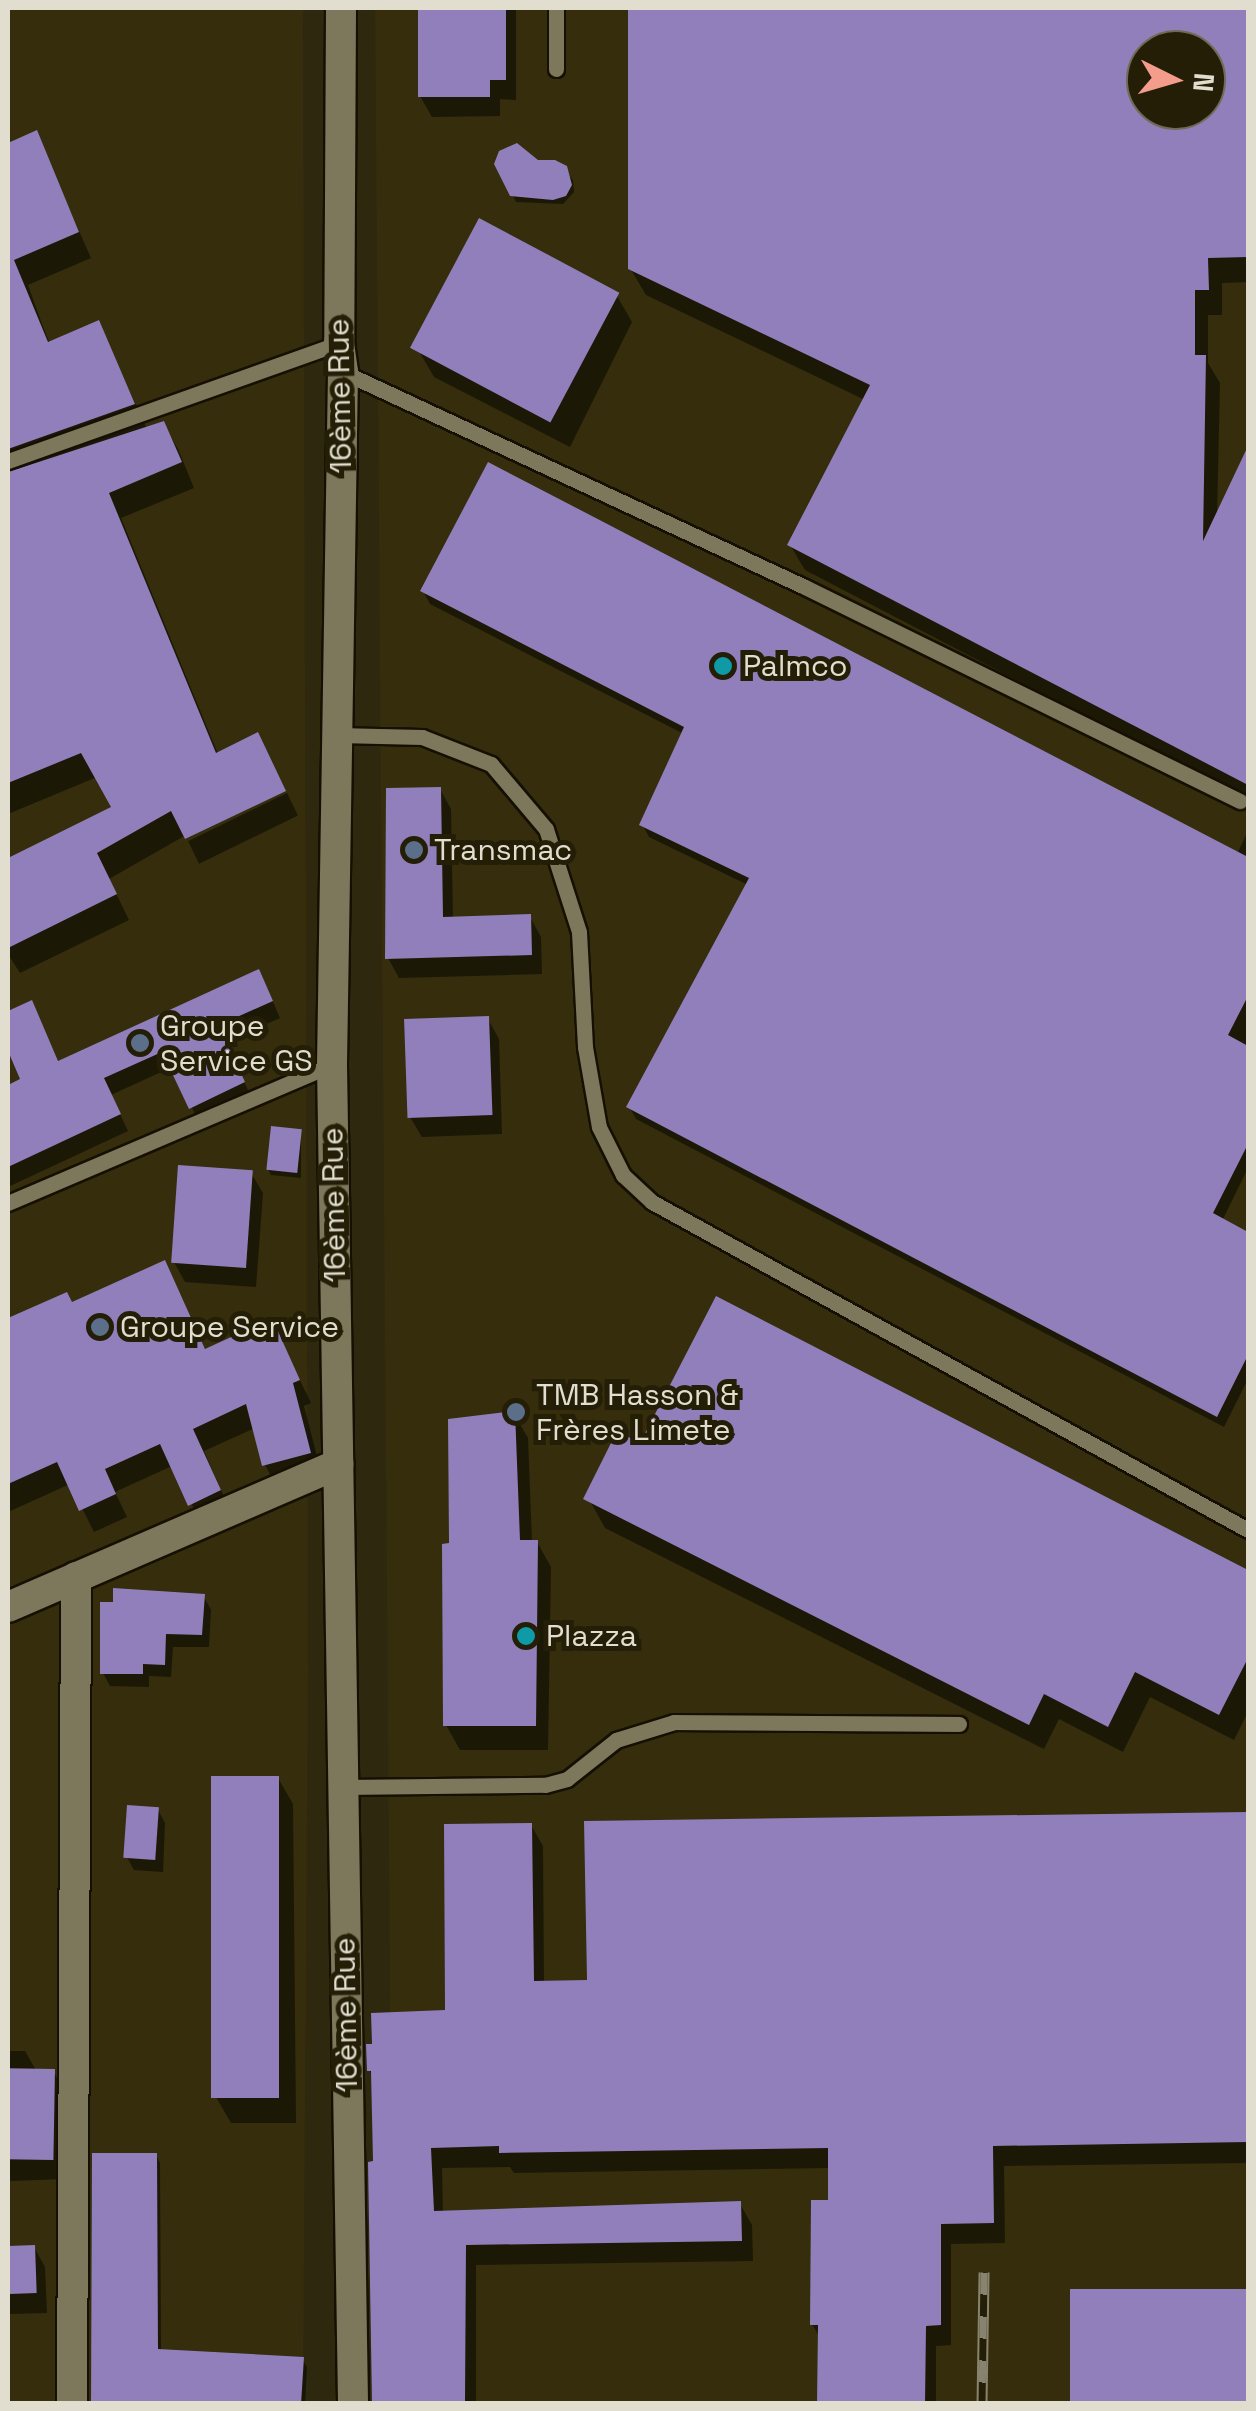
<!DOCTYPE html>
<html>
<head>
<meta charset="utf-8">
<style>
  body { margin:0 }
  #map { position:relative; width:1256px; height:2411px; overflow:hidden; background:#2e280f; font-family:"Space Grotesk",sans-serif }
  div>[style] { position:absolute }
  .built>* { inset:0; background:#352d0c }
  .shadow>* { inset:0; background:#0007; transform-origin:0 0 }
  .building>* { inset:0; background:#907fba; transform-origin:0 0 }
  .roads { filter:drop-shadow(2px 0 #161000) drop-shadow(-2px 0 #161000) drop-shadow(0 2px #161000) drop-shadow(0 -2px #161000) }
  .lane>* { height:15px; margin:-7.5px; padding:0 7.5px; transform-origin:7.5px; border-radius:7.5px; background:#7d775c }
  .street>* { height:30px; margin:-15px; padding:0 15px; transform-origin:15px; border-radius:15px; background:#7d775c }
  .rail>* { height:11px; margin-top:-5.5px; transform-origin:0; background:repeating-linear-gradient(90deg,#241e06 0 22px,#88836f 0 44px); box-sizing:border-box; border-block:2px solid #88836f }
  .dots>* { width:28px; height:28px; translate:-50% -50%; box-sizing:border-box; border:5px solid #241e06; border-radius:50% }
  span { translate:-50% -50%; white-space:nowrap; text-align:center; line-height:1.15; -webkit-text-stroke:10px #241e06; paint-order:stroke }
  .street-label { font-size:30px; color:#e1ddcf }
  .poi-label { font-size:30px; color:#e1ddcf }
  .left { translate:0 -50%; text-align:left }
  .frame { position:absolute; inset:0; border:10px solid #e1ddcf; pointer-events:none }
  .north { position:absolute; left:1126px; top:30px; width:100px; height:100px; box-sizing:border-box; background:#241e06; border:2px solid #706a56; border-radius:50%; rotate:95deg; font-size:28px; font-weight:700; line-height:40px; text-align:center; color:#e1ddcf }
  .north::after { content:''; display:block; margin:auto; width:35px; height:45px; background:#f49d8c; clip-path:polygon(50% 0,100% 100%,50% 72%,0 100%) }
</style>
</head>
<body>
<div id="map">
  <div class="built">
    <i style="clip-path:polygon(8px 8px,303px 8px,308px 1672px,303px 2403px,8px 2403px)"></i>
    <i style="clip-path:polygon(evenodd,375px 8px,1248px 8px,1248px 2403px,393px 2403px,375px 8px,1146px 50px,1206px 50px,1206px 110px,1146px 110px,1146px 50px)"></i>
  </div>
  <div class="shadow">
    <i style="clip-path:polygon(420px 8px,516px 8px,516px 100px,500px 99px,500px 116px,432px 117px,420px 96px)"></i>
    <i style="clip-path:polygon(evenodd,631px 8px,1248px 8px,1248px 282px,1222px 283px,1222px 315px,1208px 315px,1208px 363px,1220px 383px,1217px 517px,1248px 451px,1248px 801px,805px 570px,790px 545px,865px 400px,646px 295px,630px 268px,631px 8px,1146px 50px,1206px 50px,1206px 110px,1146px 110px,1146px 50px)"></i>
    <i style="clip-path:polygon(36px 134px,91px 258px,28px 285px,42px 324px,50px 344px,98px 323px,147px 429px,163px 424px,178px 449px,194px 488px,121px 518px,218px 754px,257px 736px,285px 789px,186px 835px,109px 879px,129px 920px,20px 973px,8px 954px,8px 861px,114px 809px,97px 777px,8px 814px,8px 145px)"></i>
    <i style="clip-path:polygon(497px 163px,561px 165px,573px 180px,574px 192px,563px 204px,516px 202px)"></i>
    <i style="clip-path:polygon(617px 296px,632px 322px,570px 447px,434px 377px,419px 351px)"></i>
    <i style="clip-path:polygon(423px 591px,1237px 854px,1248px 831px,1248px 1168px,1222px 1221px,1248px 1235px,1248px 1379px,1224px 1427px,636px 1119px,629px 1106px,748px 885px,649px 837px,642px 824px,684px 734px,430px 604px)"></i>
    <i style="clip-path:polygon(440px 789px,451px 809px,453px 919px,530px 917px,541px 937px,542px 974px,399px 978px,388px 958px)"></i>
    <i style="left:287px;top:793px;width:25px;height:110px;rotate:64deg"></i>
    <i style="clip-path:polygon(267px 988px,280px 1018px,226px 1042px,252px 1099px,200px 1124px,172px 1067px,111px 1095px,128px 1131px,8px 1187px,8px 1136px,18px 1131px,8px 1107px,8px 1087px,23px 1080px,8px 1045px,8px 1014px,31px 1003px,59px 1064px)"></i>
    <i style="clip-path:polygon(488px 1019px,499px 1039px,502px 1134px,422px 1137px,410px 1117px)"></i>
    <i style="clip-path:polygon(301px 1131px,301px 1178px,271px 1175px,268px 1169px)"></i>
    <i style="clip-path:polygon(251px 1173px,263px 1193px,256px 1287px,185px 1282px,174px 1262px)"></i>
    <i style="clip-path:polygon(164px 1263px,206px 1351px,271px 1321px,311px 1403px,304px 1406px,322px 1476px,277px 1487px,265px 1465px,255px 1428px,204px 1451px,228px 1506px,203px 1526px,172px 1466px,115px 1492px,127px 1517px,94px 1532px,70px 1484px,8px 1512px,8px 1336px)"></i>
    <i style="clip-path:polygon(717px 1299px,1248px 1573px,1248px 1712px,1234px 1740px,1150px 1697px,1123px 1752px,1059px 1719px,1044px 1749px,605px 1528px,590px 1501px,642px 1447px)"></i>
    <i style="clip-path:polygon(514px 1414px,528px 1438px,532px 1542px,537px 1542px,551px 1567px,548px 1750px,460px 1750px,446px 1725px,452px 1546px)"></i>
    <i style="clip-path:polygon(204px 1597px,211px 1610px,209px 1647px,173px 1647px,171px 1677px,149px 1676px,149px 1687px,110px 1686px,103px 1673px)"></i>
    <i style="clip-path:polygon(278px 1778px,293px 1804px,296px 2123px,231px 2123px,216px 2097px)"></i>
    <i style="clip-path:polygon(158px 1810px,165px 1823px,163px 1872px,134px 1870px,127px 1857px)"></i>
    <i style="clip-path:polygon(1248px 1814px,1248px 2163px,1004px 2166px,1005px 2243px,951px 2244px,951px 2345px,936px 2346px,936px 2404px,820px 2404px,820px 2338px,812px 2324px,831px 2202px,830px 2168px,514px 2173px,510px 2167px,442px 2168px,443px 2214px,740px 2204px,752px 2225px,753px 2261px,476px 2265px,476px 2404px,374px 2404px,374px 2079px,369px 2070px,448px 2013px,531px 1825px,543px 1846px,544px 1983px,589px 1983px,587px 1823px)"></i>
    <i style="clip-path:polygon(8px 2051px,25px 2051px,37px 2072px,53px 2071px,65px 2091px,65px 2179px,10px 2181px,8px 2176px)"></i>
    <i style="clip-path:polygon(156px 2155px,160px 2163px,161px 2352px,302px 2359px,307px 2367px,305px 2404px,93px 2404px)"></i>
    <i style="clip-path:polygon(34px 2247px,45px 2267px,47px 2313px,8px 2314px,8px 2248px)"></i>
    <i style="left:1248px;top:2291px;width:113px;height:175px;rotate:90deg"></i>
  </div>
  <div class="building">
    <i style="clip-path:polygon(418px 8px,506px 8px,506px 80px,490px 80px,490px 97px,418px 97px)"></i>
    <i style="clip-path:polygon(evenodd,628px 8px,1248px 8px,1248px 257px,1208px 258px,1209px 290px,1195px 290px,1195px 355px,1206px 355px,1203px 541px,1248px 446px,1248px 785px,787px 545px,870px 385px,628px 269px,628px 8px,1146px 50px,1206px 50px,1206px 110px,1146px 110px,1146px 50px)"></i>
    <i style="clip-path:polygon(37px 130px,79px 232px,14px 260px,48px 342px,99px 320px,135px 404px,8px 449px,8px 143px)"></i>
    <i style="clip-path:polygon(517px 143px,538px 160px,555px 160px,567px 166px,572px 185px,566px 196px,553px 200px,510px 196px,494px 164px,499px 151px)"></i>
    <i style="left:479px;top:218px;width:159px;height:147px;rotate:28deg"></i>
    <i style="clip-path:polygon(164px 421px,182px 462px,109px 493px,216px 753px,258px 732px,286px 791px,185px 839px,171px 811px,97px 853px,117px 894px,8px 948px,8px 858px,111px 807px,81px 753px,8px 783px,8px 472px)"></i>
    <i style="clip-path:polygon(488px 462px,1248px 857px,1248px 996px,1228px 1035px,1248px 1046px,1248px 1144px,1213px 1213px,1248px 1232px,1248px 1355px,1217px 1417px,626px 1107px,749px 878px,639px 825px,684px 727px,420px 591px)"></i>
    <i style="clip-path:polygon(441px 787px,443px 917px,531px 914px,532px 955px,385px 959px,386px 788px)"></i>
    <i style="clip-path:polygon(259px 969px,273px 1001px,219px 1025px,245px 1082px,189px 1109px,162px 1052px,104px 1078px,121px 1114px,8px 1167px,8px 1085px,20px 1079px,8px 1051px,8px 1011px,32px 1000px,58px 1061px)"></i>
    <i style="left:489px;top:1016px;width:99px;height:85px;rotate:88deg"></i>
    <i style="left:271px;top:1126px;width:31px;height:44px;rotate:6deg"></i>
    <i style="left:178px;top:1165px;width:75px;height:98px;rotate:4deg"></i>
    <i style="clip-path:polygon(165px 1260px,205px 1349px,272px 1318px,300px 1380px,293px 1383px,311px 1453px,262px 1466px,246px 1404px,193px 1429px,221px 1490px,188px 1506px,160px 1444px,105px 1469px,116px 1494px,79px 1511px,57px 1462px,8px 1484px,8px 1318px,67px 1292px,72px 1302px)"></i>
    <i style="clip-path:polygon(716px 1296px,1248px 1570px,1248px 1658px,1219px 1715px,1135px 1672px,1108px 1727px,1044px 1694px,1029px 1725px,583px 1499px,617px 1431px,640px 1443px)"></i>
    <i style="clip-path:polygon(515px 1411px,520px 1540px,538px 1540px,536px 1726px,443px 1726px,442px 1544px,449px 1543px,448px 1419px)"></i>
    <i style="clip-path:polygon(113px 1588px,205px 1594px,202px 1635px,166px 1634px,165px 1665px,143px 1664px,143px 1674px,100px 1674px,100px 1602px,113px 1602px)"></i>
    <i style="left:211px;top:1776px;width:68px;height:322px"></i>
    <i style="left:127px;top:1805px;width:32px;height:53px;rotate:4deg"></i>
    <i style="clip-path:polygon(1248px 1812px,1248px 2142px,993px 2146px,994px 2223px,941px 2224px,941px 2325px,926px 2326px,925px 2404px,817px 2404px,818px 2325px,810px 2325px,811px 2200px,828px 2200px,828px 2148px,499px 2153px,499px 2146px,431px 2148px,434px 2211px,741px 2201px,742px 2241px,466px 2245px,465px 2404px,372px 2404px,368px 2162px,373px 2161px,371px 2071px,367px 2071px,366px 2044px,372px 2044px,371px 2013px,445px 2010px,444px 1824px,532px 1823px,534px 1981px,587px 1980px,584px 1821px)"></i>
    <i style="left:55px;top:2069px;width:91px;height:47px;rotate:91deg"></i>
    <i style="clip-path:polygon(92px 2153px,157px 2153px,158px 2349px,304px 2357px,301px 2404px,91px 2404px)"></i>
    <i style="left:35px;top:2245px;width:48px;height:27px;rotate:88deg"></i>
    <i style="left:1248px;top:2289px;width:115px;height:178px;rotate:90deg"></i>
  </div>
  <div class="roads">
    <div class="lane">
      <i style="left:556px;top:8px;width:61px;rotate:90deg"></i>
      <i style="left:343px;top:372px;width:510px;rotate:24.96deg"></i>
      <i style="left:805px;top:587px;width:485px;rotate:26.2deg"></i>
      <i style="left:8px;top:461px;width:351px;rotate:-19.6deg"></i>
      <i style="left:337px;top:735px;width:85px;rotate:1.3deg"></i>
      <i style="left:422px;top:737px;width:74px;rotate:21.4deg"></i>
      <i style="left:491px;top:764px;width:85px;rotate:49.8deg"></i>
      <i style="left:546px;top:829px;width:108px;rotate:72.2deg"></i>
      <i style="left:579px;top:932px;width:115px;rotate:87deg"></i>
      <i style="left:585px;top:1047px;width:81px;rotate:80.1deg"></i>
      <i style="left:599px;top:1127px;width:54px;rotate:63.4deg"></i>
      <i style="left:623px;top:1175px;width:40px;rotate:43deg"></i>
      <i style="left:652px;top:1202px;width:680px;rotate:28.83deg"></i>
      <i style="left:8px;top:1203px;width:352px;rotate:-23.1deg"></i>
      <i style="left:342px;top:1787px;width:203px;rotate:-0.6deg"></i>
      <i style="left:545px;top:1785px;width:23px;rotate:-15deg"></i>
      <i style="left:567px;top:1779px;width:63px;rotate:-38.5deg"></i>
      <i style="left:616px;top:1740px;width:61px;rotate:-17.2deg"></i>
      <i style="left:674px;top:1722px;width:285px;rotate:0.4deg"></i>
    </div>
    <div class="street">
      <i style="left:341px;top:8px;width:335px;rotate:90.3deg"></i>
      <i style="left:339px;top:343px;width:29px;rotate:82deg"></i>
      <i style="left:343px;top:372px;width:693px;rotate:90.91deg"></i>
      <i style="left:332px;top:1065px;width:1339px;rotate:89.1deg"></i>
      <i style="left:8px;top:1607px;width:360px;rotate:-23.4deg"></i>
      <i style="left:72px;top:2404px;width:827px;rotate:-89.72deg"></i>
    </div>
  </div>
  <div class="rail">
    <i style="left:982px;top:2404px;width:132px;rotate:-89.1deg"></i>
  </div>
  <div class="dots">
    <i style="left:723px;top:666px;background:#0f9aa8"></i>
    <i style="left:414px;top:850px;background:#5c6f8a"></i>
    <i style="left:140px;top:1043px;background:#5c6f8a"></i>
    <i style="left:100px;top:1327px;background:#5c6f8a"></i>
    <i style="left:516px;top:1412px;background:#5c6f8a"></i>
    <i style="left:526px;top:1636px;background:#0f9aa8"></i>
  </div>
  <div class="street-label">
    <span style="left:340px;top:396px;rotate:-91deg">16ème Rue</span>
    <span style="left:334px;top:1205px;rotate:-91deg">16ème Rue</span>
    <span style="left:346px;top:2015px;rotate:-91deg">16ème Rue</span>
  </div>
  <div class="poi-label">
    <span class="left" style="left:743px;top:666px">Palmco</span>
    <span class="left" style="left:434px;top:850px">Transmac</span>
    <span class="left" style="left:160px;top:1043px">Groupe<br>Service GS</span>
    <span class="left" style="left:120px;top:1327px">Groupe Service</span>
    <span class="left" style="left:536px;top:1412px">TMB Hasson &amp;<br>Frères Limete</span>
    <span class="left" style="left:546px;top:1636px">Plazza</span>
  </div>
  <div class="frame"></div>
  <div class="north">N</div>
</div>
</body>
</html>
